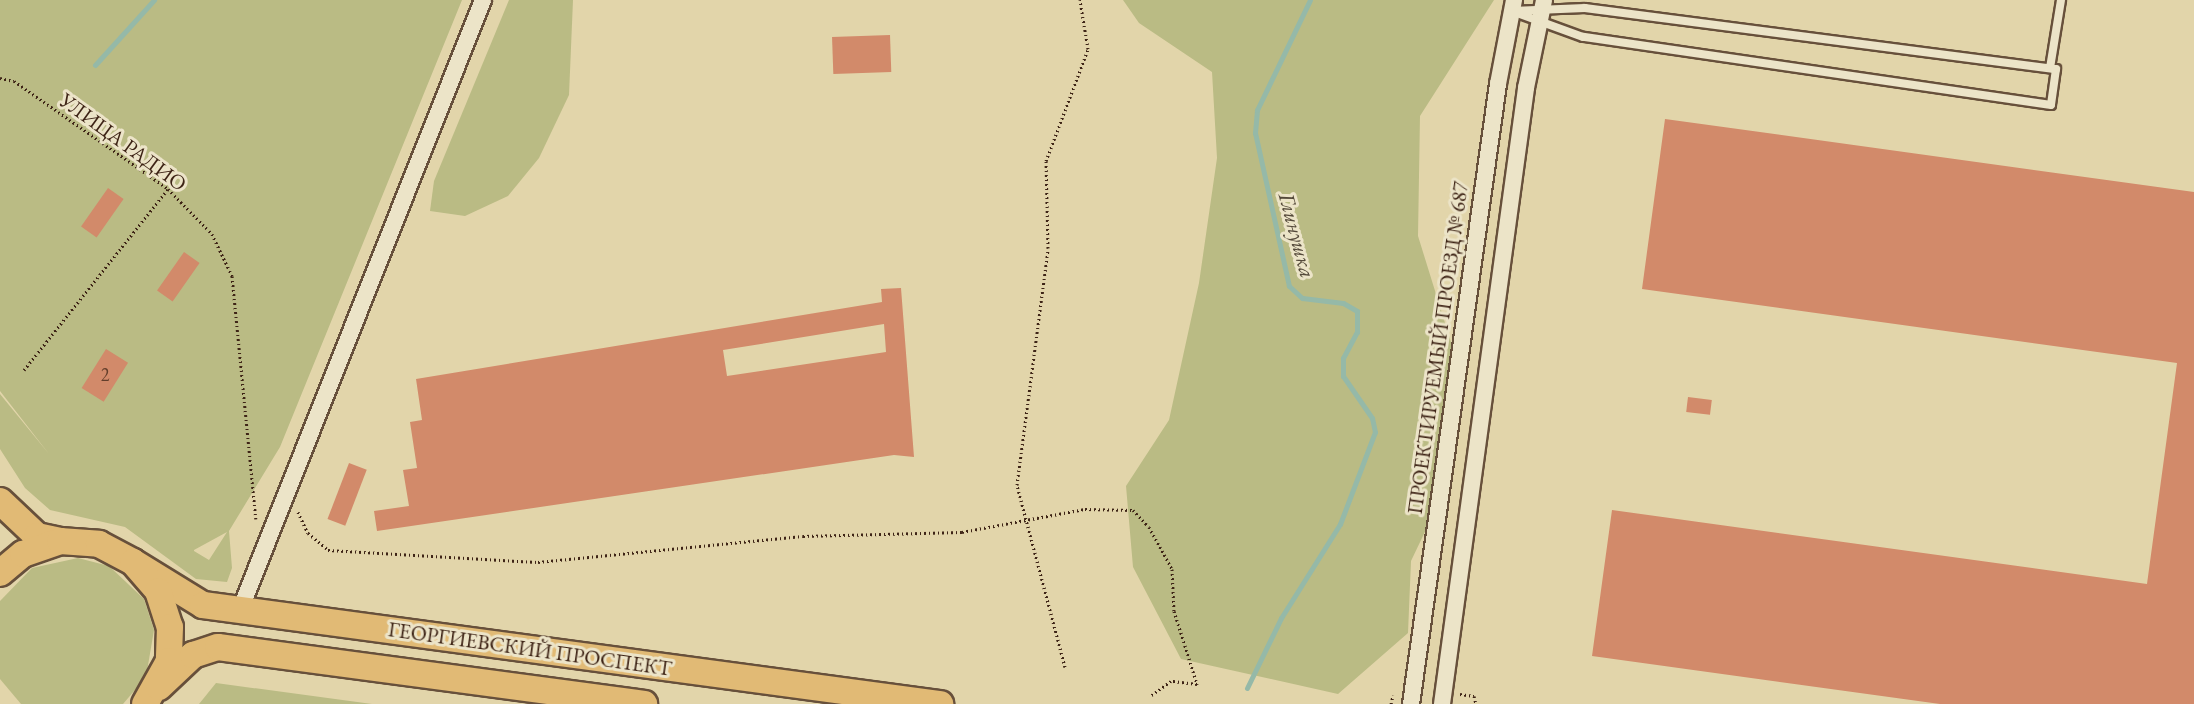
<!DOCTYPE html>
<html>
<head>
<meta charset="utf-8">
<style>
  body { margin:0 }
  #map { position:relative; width:2194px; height:704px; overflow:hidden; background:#e2d5aa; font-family:"EB Garamond",serif }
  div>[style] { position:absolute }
  .green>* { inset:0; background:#babb84 }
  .stream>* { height:5px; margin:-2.5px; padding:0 2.5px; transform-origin:2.5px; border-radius:2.5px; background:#95b9a8 }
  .building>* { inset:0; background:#d28a6a; transform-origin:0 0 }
  .path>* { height:3px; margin-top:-1.5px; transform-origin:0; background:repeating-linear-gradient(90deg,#3e2416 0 1.5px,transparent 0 4.5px) }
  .roads { filter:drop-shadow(2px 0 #67503b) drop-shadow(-2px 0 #67503b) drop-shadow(0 2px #67503b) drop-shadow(0 -2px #67503b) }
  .lane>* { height:8px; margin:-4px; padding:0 4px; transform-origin:4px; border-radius:4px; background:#ece4c8 }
  .street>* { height:16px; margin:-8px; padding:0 8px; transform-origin:8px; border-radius:8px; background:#ece4c8 }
  .primary>* { height:26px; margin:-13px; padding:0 13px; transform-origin:13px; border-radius:13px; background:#e1ba75 }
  span { translate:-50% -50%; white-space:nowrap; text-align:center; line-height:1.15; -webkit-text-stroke:6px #ece4c8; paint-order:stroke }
  .number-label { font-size:18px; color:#633e2b }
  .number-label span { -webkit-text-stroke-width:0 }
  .street-label { font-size:21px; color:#3e2416 }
  .water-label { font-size:22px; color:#54493a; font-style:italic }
</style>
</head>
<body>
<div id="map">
  <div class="green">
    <i style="clip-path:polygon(evenodd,0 0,462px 0,280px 447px,229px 531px,232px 568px,227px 582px,196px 579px,125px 527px,50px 510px,25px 488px,0 449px,0 394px,49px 454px,0 391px,0 0,227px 532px,209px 560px,194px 551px,194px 550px,227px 532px)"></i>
    <i style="clip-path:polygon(509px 0,573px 0,569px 95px,539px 158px,508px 196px,465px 216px,430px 211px,434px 181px)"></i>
    <i style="clip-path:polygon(1123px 0,1494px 0,1420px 116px,1418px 236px,1454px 352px,1432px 517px,1411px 561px,1408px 633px,1338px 694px,1181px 659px,1133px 567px,1126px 486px,1169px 420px,1199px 283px,1217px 158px,1212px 72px,1139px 23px)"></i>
    <i style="clip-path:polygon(78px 558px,109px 566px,144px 599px,154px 630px,146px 677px,123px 704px,21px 704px,0 679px,0 601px,32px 568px)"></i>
    <i style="clip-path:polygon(216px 683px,372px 704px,199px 704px)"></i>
  </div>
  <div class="stream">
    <i style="left:95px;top:65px;width:88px;rotate:-47.8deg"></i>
    <i style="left:1247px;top:688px;width:78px;rotate:-64.1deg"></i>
    <i style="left:1281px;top:618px;width:111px;rotate:-57.9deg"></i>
    <i style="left:1340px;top:524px;width:98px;rotate:-69.2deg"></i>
    <i style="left:1375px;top:432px;width:14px;rotate:-102deg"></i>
    <i style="left:1372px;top:418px;width:51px;rotate:-124.6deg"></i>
    <i style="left:1343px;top:376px;width:18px;rotate:-90deg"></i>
    <i style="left:1343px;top:358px;width:30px;rotate:-62deg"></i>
    <i style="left:1357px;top:332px;width:21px;rotate:-90deg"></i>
    <i style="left:1357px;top:311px;width:16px;rotate:-150deg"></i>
    <i style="left:1343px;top:303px;width:41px;rotate:-173deg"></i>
    <i style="left:1302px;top:298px;width:18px;rotate:-137deg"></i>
    <i style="left:1289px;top:286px;width:157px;rotate:-102.5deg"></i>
    <i style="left:1255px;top:133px;width:23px;rotate:-85deg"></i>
    <i style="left:1257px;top:110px;width:122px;rotate:-64.3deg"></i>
  </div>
  <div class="building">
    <i style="left:890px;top:35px;width:37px;height:58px;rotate:88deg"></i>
    <i style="clip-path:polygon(1665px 119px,2194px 192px,2194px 704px,1940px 704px,1592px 656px,1612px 510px,2147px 584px,2177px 363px,1642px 289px)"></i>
    <i style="left:108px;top:188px;width:19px;height:47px;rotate:35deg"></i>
    <i style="left:184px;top:252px;width:19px;height:47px;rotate:35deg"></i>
    <i style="clip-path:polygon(evenodd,901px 288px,914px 457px,894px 455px,377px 531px,374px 511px,409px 506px,403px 470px,417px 468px,410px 422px,422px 420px,416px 379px,882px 302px,881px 289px,901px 288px,884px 324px,886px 352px,727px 376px,723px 350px,884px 324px)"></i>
    <i style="left:106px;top:349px;width:26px;height:46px;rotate:32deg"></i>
    <i style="left:1688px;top:397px;width:24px;height:15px;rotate:7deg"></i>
    <i style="left:349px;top:463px;width:19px;height:60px;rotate:21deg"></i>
  </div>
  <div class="path">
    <i style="left:0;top:78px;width:14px;rotate:12deg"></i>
    <i style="left:14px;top:81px;width:188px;rotate:35deg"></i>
    <i style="left:168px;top:189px;width:63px;rotate:45.6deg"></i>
    <i style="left:212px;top:234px;width:47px;rotate:64.5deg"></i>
    <i style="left:232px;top:276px;width:244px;rotate:84.4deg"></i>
    <i style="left:24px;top:370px;width:231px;rotate:-51.5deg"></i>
    <i style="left:298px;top:512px;width:23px;rotate:65deg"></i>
    <i style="left:308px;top:533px;width:26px;rotate:40deg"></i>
    <i style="left:328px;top:550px;width:210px;rotate:3.3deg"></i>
    <i style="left:538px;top:562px;width:266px;rotate:-5.6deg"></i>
    <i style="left:803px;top:536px;width:159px;rotate:-1.4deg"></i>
    <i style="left:962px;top:532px;width:125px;rotate:-10.6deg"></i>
    <i style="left:1085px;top:509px;width:48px;rotate:1.2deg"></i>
    <i style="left:1133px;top:510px;width:23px;rotate:47deg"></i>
    <i style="left:1149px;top:527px;width:48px;rotate:61.3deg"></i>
    <i style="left:1172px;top:569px;width:42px;rotate:87.3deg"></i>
    <i style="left:1174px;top:611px;width:77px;rotate:72.5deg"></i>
    <i style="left:1197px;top:684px;width:26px;rotate:-173deg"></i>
    <i style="left:1171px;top:681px;width:24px;rotate:144deg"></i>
    <i style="left:1065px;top:667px;width:188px;rotate:-104.8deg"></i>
    <i style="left:1017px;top:485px;width:239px;rotate:-82.5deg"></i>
    <i style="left:1048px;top:248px;width:87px;rotate:-91.3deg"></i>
    <i style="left:1046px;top:161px;width:120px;rotate:-69.4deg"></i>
    <i style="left:1088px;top:49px;width:50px;rotate:-99.3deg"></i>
    <i style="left:1460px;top:694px;width:14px;rotate:8deg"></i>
    <i style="left:1474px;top:696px;width:8px;rotate:76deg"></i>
    <i style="left:1391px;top:704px;width:9px;rotate:-77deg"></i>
  </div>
  <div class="roads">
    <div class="lane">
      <i style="left:1585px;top:8px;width:475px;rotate:7.4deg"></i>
      <i style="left:2056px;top:69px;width:36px;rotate:98deg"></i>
      <i style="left:2051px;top:105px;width:473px;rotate:-171.7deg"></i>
      <i style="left:1583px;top:37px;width:76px;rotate:-159.9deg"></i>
      <i style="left:1512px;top:11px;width:73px;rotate:-2.4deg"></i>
      <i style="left:2050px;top:68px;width:69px;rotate:-80.8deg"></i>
    </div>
    <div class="street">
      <i style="left:240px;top:610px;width:657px;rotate:-68.28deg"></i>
      <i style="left:1411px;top:704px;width:626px;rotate:-82.01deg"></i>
      <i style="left:1498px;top:84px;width:86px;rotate:-79.2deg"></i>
      <i style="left:1442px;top:704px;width:622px;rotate:-82.23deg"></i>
      <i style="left:1526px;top:88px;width:90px;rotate:-78.4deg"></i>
    </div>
    <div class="primary">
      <i style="left:0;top:501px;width:51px;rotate:43.4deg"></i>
      <i style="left:37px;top:536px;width:24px;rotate:12deg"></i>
      <i style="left:133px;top:562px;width:82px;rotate:31.6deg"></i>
      <i style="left:203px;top:605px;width:744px;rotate:7.65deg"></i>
      <i style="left:0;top:573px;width:30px;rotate:-40deg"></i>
      <i style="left:23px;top:554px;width:39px;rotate:-19deg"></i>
      <i style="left:60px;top:541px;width:39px;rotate:4deg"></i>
      <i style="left:99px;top:544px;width:38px;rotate:28deg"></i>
      <i style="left:133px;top:562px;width:38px;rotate:49deg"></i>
      <i style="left:158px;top:591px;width:38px;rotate:72deg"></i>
      <i style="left:170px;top:627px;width:34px;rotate:92deg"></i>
      <i style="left:169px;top:661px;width:49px;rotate:119.2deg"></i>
      <i style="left:159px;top:687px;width:47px;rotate:-43.3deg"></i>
      <i style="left:193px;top:655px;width:26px;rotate:-18deg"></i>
      <i style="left:218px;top:647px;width:430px;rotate:7.6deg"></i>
    </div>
  </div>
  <div class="number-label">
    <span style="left:105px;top:375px">2</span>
  </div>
  <div class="street-label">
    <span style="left:123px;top:142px;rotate:36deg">УЛИЦА РАДИО</span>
    <span style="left:1438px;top:348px;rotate:-82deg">ПРОЕКТИРУЕМЫЙ ПРОЕЗД № 687</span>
    <span style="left:530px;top:649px;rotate:8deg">ГЕОРГИЕВСКИЙ ПРОСПЕКТ</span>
  </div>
  <div class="water-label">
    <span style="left:1297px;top:235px;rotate:75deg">Глинушка</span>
  </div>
</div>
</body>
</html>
